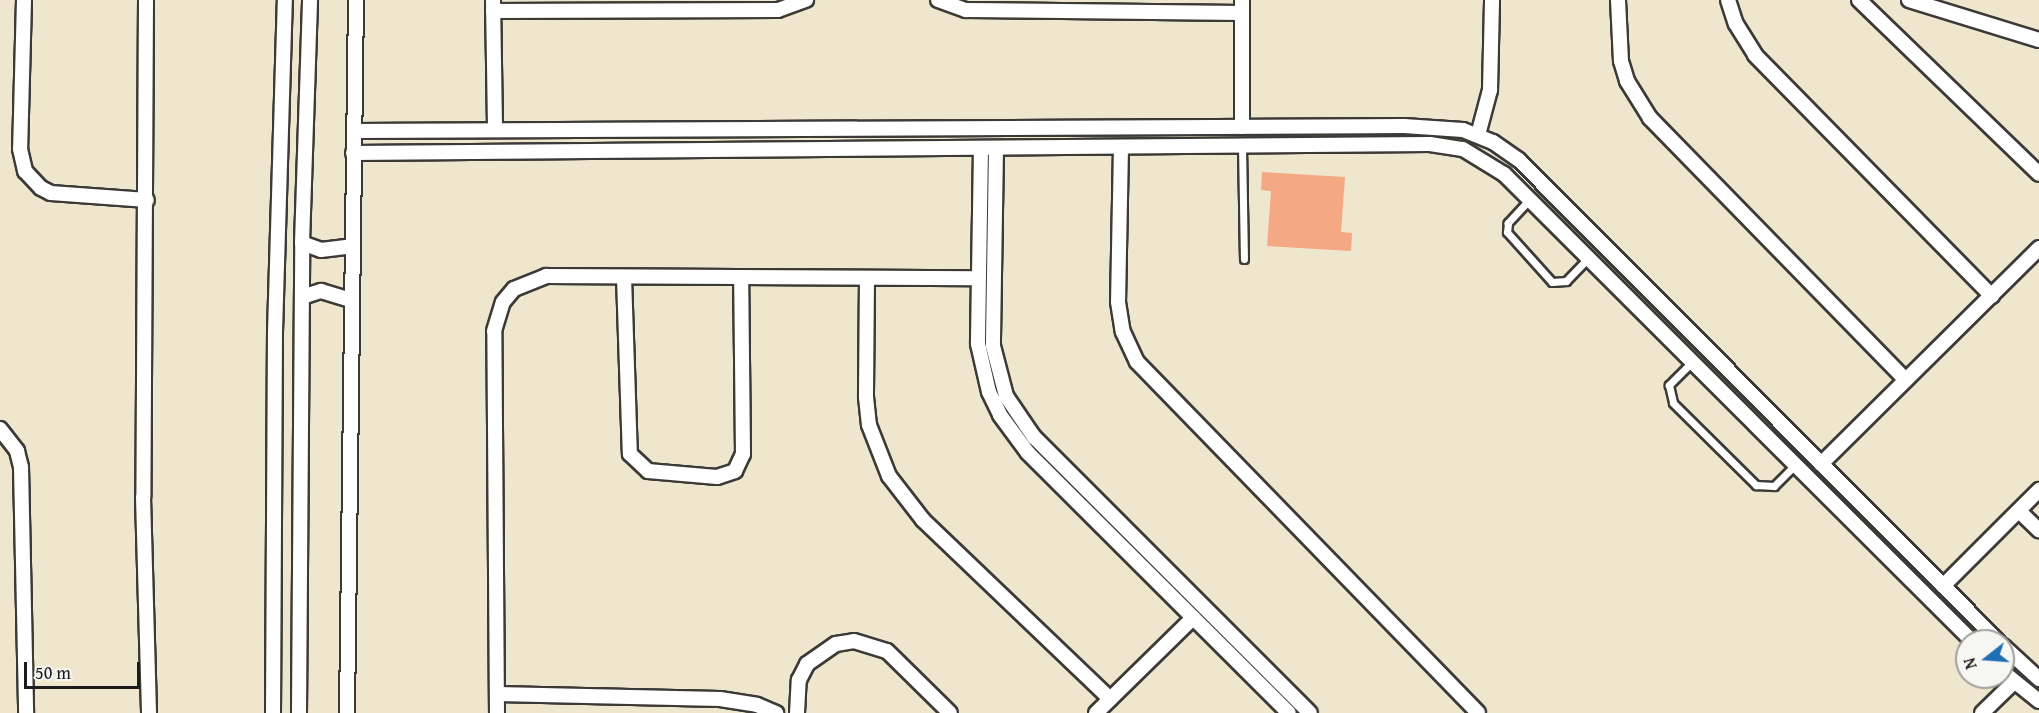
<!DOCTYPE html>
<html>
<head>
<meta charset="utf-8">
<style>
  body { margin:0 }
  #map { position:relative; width:2039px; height:713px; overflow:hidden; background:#eee6cd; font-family:"Gentium Book Plus",serif }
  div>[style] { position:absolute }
  .building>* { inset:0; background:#f4a883 }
  .roads { filter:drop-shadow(2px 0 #3c3a37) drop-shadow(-2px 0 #3c3a37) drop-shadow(0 2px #3c3a37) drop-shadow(0 -2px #3c3a37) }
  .lane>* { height:7px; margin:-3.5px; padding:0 3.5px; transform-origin:3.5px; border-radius:3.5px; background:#fff }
  .street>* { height:14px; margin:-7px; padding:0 7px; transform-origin:7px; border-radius:7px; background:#fff }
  span { translate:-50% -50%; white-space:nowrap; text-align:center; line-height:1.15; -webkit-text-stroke:4.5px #f6f6f2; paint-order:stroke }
  .north { position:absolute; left:1955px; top:629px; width:60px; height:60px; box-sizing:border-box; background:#f6f6f2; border:2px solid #9f9f9c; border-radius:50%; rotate:253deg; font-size:16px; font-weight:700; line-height:24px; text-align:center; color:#1c1c1c }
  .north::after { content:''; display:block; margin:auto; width:21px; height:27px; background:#1f6fb2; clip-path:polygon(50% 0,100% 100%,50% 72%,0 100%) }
  .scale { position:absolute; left:24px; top:662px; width:116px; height:27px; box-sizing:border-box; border:3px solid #1c1c1c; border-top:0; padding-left:8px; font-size:18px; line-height:21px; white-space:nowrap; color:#1c1c1c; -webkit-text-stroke:4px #f6f6f2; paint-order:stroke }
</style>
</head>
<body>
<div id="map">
  <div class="building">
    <i style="clip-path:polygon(1262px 172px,1345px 177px,1341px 232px,1352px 233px,1351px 251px,1267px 246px,1271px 191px,1261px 190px)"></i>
  </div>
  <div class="roads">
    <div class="lane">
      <i style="left:1242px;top:146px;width:113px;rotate:89deg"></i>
      <i style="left:1530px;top:199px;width:33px;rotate:133deg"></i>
      <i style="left:1508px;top:223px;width:9px;rotate:96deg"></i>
      <i style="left:1507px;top:232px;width:67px;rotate:48deg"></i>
      <i style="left:1552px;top:282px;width:14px;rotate:-4deg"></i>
      <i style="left:1566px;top:281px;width:32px;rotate:-46deg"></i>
      <i style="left:1692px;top:362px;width:33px;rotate:135deg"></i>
      <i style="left:1669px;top:385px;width:18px;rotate:77deg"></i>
      <i style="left:1673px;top:403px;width:117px;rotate:44.7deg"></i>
      <i style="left:1756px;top:485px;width:18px;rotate:3deg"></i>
      <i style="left:1774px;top:486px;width:30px;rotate:-45deg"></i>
    </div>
    <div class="street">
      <i style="left:24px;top:0;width:149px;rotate:91.5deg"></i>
      <i style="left:20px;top:149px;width:23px;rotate:77deg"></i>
      <i style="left:25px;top:171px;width:23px;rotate:47deg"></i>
      <i style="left:41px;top:188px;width:11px;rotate:27deg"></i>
      <i style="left:51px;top:193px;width:96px;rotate:4.2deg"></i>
      <i style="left:146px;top:0;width:497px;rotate:90.3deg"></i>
      <i style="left:143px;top:497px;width:216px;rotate:88.4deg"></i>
      <i style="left:493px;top:0;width:130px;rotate:89.1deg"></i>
      <i style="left:938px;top:0;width:30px;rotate:20deg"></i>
      <i style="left:966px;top:10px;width:276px;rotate:0.6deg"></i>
      <i style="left:1242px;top:0;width:127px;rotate:90deg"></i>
      <i style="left:1618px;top:0;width:61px;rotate:87.2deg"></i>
      <i style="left:1621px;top:61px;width:21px;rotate:73deg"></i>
      <i style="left:1627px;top:81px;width:44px;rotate:58.1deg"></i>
      <i style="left:1650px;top:118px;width:366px;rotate:45.7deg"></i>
      <i style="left:1728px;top:0;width:25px;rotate:72deg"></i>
      <i style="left:1736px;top:24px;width:36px;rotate:58deg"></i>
      <i style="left:1755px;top:55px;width:338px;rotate:45.5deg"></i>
      <i style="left:1859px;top:0;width:250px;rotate:44deg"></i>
      <i style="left:1909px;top:0;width:136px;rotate:17.1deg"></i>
      <i style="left:493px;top:11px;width:285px;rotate:-0.2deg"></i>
      <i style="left:778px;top:10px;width:30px;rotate:-20deg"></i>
      <i style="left:354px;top:131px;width:1050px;rotate:-0.27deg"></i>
      <i style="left:1404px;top:126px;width:59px;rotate:3.9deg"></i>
      <i style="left:1463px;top:130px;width:32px;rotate:22deg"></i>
      <i style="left:1493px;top:142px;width:32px;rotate:35deg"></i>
      <i style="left:1519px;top:160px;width:679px;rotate:45.12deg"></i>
      <i style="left:1478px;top:135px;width:47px;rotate:-75.1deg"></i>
      <i style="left:1490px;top:90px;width:90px;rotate:-88.7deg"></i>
      <i style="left:1121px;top:147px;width:155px;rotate:91.1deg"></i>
      <i style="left:1118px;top:302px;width:30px;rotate:81deg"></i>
      <i style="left:1123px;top:332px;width:33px;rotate:65deg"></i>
      <i style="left:1137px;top:362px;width:489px;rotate:45.8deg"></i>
      <i style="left:981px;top:148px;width:196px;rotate:90.9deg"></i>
      <i style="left:978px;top:344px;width:49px;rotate:77.1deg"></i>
      <i style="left:989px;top:392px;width:25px;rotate:64deg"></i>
      <i style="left:1000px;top:415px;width:47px;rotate:53.6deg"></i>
      <i style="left:1028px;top:453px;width:368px;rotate:44.9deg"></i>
      <i style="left:996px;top:148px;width:198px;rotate:90.9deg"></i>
      <i style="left:993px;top:346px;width:52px;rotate:75.4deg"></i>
      <i style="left:1006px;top:396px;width:50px;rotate:55.7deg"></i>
      <i style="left:1034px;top:437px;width:390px;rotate:45deg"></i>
      <i style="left:353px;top:153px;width:1077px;rotate:-0.48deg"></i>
      <i style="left:1430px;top:144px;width:33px;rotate:9deg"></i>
      <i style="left:1463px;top:149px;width:48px;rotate:31.4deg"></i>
      <i style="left:1504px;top:174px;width:661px;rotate:44.94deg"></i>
      <i style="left:302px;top:243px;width:20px;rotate:20deg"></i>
      <i style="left:321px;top:250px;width:31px;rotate:-7deg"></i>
      <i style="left:624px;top:277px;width:177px;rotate:88.1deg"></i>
      <i style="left:630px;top:454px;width:25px;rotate:43deg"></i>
      <i style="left:648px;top:471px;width:69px;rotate:5deg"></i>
      <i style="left:717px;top:477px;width:19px;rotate:-18deg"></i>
      <i style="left:735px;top:471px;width:19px;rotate:-65deg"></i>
      <i style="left:743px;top:454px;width:177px;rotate:-90.6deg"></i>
      <i style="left:867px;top:278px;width:119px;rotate:90.5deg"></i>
      <i style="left:866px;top:397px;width:28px;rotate:84deg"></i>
      <i style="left:869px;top:425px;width:55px;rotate:68.6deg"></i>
      <i style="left:889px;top:476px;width:56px;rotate:52.3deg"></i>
      <i style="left:923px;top:520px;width:259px;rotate:43.7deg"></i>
      <i style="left:302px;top:297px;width:20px;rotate:-18deg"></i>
      <i style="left:321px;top:291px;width:31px;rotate:17deg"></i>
      <i style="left:0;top:429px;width:28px;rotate:52deg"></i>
      <i style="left:17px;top:451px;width:16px;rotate:76deg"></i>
      <i style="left:21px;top:467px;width:246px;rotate:88.8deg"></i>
      <i style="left:1821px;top:464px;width:307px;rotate:-44.7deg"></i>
      <i style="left:2019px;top:511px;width:28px;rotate:44deg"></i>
      <i style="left:1943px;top:586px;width:136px;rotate:-45deg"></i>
      <i style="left:2003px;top:646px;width:49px;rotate:42.5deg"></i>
      <i style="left:2003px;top:672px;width:46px;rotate:38.9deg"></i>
      <i style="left:497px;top:694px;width:223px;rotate:1.3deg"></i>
      <i style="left:720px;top:699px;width:37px;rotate:9deg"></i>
      <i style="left:757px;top:705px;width:21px;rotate:23deg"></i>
      <i style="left:273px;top:713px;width:381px;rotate:-89.7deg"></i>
      <i style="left:275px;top:332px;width:332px;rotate:-88.3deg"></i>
      <i style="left:299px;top:713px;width:470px;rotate:-89.6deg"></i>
      <i style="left:302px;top:243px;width:243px;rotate:-88.1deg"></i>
      <i style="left:347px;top:713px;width:713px;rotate:-89.28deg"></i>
      <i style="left:497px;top:713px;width:382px;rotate:-90.4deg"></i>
      <i style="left:494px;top:331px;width:30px;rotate:-73deg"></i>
      <i style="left:503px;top:302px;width:17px;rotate:-50deg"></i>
      <i style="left:514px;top:289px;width:35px;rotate:-22deg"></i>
      <i style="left:546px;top:276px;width:432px;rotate:0.3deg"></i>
      <i style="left:797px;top:713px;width:33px;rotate:-87deg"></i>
      <i style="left:799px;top:680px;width:18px;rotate:-63deg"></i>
      <i style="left:807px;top:664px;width:35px;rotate:-35deg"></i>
      <i style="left:836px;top:644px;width:18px;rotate:-9deg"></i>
      <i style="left:854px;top:641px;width:34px;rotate:17deg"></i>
      <i style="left:887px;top:651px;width:88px;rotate:44.5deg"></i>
      <i style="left:1096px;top:713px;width:136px;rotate:-44.4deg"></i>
      <i style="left:1982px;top:713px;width:43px;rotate:-44.1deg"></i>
    </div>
  </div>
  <div class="north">N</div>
  <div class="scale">50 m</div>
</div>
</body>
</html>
